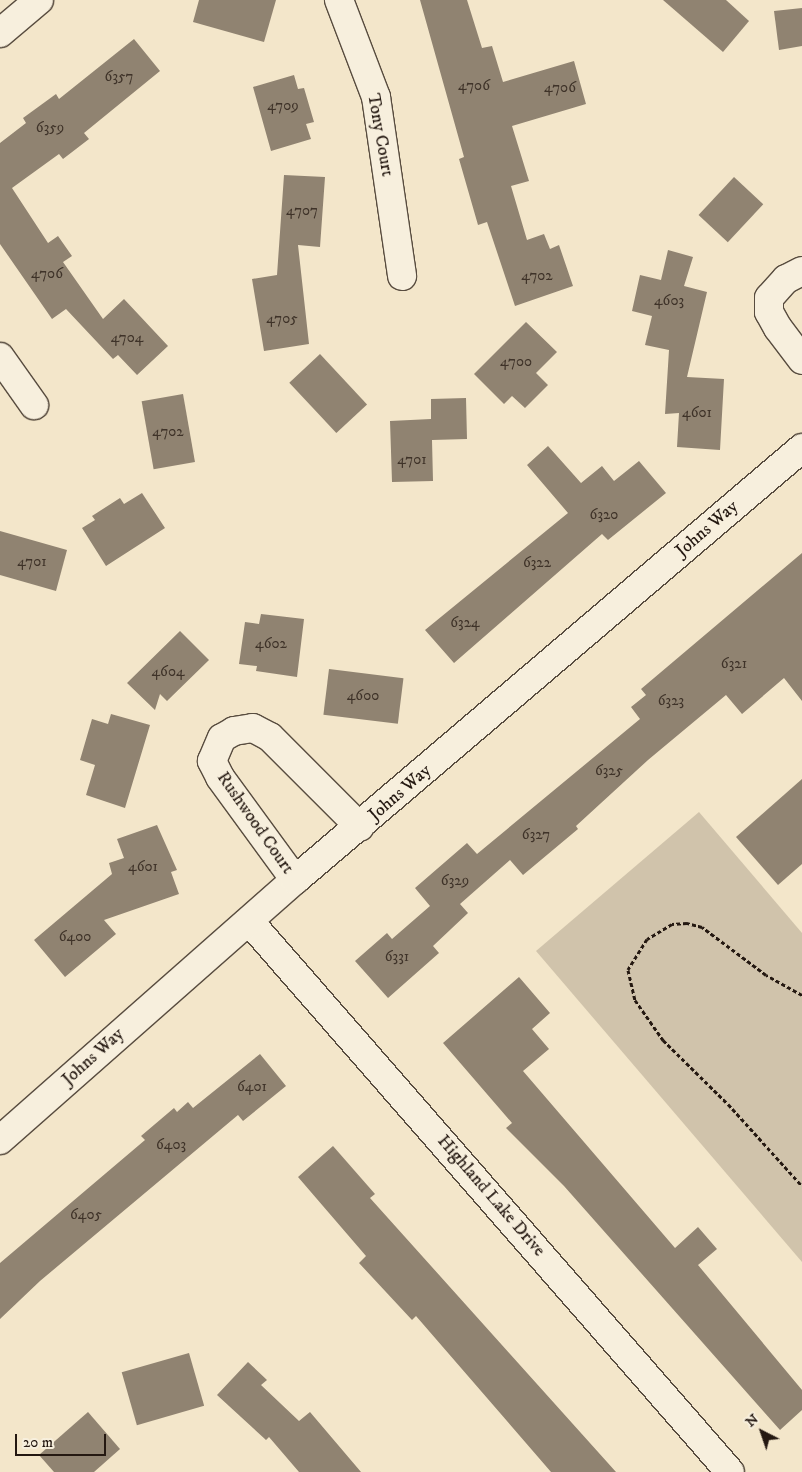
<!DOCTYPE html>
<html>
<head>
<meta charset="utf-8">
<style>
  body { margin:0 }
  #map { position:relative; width:802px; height:1472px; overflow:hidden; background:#f3e6ca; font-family:"IM FELL DW Pica",serif }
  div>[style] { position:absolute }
  .green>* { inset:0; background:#d0c3ab }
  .building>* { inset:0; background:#908371; transform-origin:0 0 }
  .path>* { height:3px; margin-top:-1.5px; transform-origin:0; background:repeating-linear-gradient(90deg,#241811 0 4px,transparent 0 6.5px) }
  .roads { filter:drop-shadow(1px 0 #584c3f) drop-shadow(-1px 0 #584c3f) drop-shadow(0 1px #584c3f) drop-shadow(0 -1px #584c3f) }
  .minor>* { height:28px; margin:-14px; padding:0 14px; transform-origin:14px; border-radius:14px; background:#f7efdd }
  .tertiary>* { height:28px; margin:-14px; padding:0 14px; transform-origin:14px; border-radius:14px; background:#f7efdd }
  span { translate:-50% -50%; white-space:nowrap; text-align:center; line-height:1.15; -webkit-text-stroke:4.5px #f7efdd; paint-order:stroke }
  .number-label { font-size:15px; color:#3f3329 }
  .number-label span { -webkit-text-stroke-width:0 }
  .street-label { font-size:18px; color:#241811 }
  .north { position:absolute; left:737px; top:1407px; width:50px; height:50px; -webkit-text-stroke:4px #f7efdd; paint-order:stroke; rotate:319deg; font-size:14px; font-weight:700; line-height:20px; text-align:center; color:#241811 }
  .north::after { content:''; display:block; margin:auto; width:18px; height:22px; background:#241811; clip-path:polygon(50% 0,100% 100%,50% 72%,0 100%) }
  .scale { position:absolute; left:15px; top:1434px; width:91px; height:22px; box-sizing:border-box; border:2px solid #241811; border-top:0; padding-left:6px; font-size:15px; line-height:18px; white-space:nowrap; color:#241811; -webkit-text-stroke:4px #f7efdd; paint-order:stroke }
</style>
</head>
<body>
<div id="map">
  <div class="green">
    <i style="clip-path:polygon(699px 812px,802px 933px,802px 1262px,536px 951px)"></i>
  </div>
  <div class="building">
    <i style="clip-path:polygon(199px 0,276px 0,264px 42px,193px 22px)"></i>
    <i style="clip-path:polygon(420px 0,467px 0,482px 48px,492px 46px,503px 82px,574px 61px,586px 104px,512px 126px,529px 181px,511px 186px,527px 240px,544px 234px,550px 249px,559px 245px,573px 286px,515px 306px,487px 222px,478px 225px,459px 159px,464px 157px)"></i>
    <i style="clip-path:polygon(663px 0,726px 0,749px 21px,723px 52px)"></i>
    <i style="clip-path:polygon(802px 8px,802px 46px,779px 50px,774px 11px)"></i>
    <i style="clip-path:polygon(134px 39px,160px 71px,84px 133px,89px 139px,63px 159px,59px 154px,12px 188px,48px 243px,58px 236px,72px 256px,63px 262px,103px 319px,124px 299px,168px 346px,137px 375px,118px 355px,113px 359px,66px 309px,52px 319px,0 244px,0 143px,26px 123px,23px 118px,56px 94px,59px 99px)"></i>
    <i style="clip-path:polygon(294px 75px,298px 89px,304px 88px,314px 122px,306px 124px,311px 139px,271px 151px,253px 87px)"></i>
    <i style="clip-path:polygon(284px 175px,325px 177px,320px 247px,298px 245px,309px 344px,264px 351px,252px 279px,277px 275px)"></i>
    <i style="left:734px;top:177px;width:40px;height:52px;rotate:43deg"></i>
    <i style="clip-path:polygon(668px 250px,693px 257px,684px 286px,707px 292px,687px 377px,724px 379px,720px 450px,677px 447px,679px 413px,665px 414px,669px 350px,645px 345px,652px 316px,632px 311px,640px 275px,661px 280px)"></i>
    <i style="clip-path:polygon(526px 322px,557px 352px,536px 373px,548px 385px,525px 408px,512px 396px,504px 404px,474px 374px)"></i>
    <i style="left:320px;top:354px;width:69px;height:42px;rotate:47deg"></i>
    <i style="left:183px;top:394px;width:69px;height:42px;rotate:80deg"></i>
    <i style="clip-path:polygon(466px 398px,467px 439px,432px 440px,433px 481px,392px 482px,390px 421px,431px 419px,431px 399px)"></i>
    <i style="clip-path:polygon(548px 446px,581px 483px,602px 466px,614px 481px,639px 461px,666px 493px,608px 540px,602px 534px,454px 663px,425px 630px,568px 513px,527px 465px)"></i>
    <i style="clip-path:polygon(142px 493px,165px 528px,106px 566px,82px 528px,95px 520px,92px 516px,120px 498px,124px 504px)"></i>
    <i style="clip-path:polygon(0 531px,67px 550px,56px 591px,0 575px)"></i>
    <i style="clip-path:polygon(802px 553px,802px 701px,784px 678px,742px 714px,726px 695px,648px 760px,576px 826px,578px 829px,523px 875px,510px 860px,460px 904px,468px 913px,433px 946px,439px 953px,388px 998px,355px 961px,387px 933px,392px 939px,430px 906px,415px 888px,467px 843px,477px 854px,640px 719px,631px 707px,646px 695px,641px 689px)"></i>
    <i style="clip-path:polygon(261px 614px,304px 619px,297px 677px,256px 671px,257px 666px,239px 664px,245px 622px,259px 624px)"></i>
    <i style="clip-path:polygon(180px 631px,209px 660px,167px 701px,160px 694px,155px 710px,127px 683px)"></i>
    <i style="left:329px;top:669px;width:75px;height:46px;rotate:7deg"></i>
    <i style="clip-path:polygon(111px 714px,150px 725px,125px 808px,86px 795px,95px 765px,80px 760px,92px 719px,108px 724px)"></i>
    <i style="clip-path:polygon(802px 779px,802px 864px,778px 885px,736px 837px)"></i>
    <i style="clip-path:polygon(157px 825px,177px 870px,171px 872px,179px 894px,104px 920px,116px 934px,65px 977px,34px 940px,112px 874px,109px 863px,124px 858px,117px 839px)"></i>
    <i style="clip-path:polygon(519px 977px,550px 1013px,532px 1029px,549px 1049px,523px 1071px,675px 1248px,698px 1227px,717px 1249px,698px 1265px,802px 1390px,802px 1410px,780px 1430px,564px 1186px,506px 1128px,512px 1123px,443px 1043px)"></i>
    <i style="clip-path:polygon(260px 1054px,286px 1086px,243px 1121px,238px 1115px,40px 1281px,0 1319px,0 1263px,145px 1140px,141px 1136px,174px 1108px,177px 1112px,188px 1102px,193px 1108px)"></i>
    <i style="clip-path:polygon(333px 1146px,375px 1194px,370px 1198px,616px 1472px,551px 1472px,416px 1316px,412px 1320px,359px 1263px,366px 1256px,298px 1177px)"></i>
    <i style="left:189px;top:1353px;width:55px;height:70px;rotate:74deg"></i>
    <i style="clip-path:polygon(248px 1362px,267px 1380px,261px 1385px,299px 1421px,310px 1412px,361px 1472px,299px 1472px,269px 1437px,266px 1440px,217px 1395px)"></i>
    <i style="clip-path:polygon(88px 1412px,120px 1449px,94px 1472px,54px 1472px,39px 1455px)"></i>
  </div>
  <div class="path">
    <i style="left:802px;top:995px;width:41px;rotate:-150.9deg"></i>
    <i style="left:766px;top:975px;width:80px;rotate:-143.1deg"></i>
    <i style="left:702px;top:927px;width:16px;rotate:-165deg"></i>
    <i style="left:687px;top:923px;width:15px;rotate:176deg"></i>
    <i style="left:672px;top:924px;width:29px;rotate:149deg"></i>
    <i style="left:647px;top:939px;width:36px;rotate:122deg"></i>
    <i style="left:628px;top:970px;width:31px;rotate:77deg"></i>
    <i style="left:635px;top:1000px;width:49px;rotate:55deg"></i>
    <i style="left:663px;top:1040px;width:91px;rotate:44.6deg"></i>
    <i style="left:728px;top:1104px;width:110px;rotate:47.9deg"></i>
  </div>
  <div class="roads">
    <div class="minor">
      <i style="left:339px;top:0;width:104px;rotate:69.1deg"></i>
      <i style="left:376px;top:97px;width:181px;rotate:81.7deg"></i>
      <i style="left:802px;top:271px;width:18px;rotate:153deg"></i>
      <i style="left:786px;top:279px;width:25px;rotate:132deg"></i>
      <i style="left:769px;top:298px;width:14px;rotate:90deg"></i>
      <i style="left:769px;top:312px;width:18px;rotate:61deg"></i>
      <i style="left:778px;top:328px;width:40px;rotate:53deg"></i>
      <i style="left:0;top:357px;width:59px;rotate:54.7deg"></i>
      <i style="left:295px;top:880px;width:127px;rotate:-126.1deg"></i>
      <i style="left:220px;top:777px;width:18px;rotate:-117deg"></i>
      <i style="left:212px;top:761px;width:25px;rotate:-67deg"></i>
      <i style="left:222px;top:738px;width:14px;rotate:-30deg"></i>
      <i style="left:234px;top:731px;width:19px;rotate:-9deg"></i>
      <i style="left:253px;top:728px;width:19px;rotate:28deg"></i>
      <i style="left:270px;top:737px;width:127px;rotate:45deg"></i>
      <i style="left:249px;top:921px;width:731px;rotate:48.88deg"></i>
      <i style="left:0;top:1140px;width:393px;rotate:-41.4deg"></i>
      <i style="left:295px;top:880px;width:666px;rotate:-40.43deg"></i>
    </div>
    <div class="tertiary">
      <i style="left:0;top:33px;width:51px;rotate:-40.2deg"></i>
    </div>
  </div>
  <div class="number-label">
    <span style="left:119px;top:77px">6357</span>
    <span style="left:474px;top:86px">4706</span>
    <span style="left:560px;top:88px">4706</span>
    <span style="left:283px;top:106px">4709</span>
    <span style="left:50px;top:128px">6359</span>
    <span style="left:302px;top:211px">4707</span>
    <span style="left:47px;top:274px">4706</span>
    <span style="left:537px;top:276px">4702</span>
    <span style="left:669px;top:301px">4603</span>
    <span style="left:282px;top:319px">4705</span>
    <span style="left:127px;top:338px">4704</span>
    <span style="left:516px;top:362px">4700</span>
    <span style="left:697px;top:413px">4601</span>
    <span style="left:168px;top:432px">4702</span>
    <span style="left:412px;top:460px">4701</span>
    <span style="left:604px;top:515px">6320</span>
    <span style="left:32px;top:562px">4701</span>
    <span style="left:537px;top:563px">6322</span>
    <span style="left:465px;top:623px">6324</span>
    <span style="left:271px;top:644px">4602</span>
    <span style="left:734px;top:664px">6321</span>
    <span style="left:168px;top:672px">4604</span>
    <span style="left:363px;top:696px">4600</span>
    <span style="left:671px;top:701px">6323</span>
    <span style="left:609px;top:771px">6325</span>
    <span style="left:536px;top:835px">6327</span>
    <span style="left:143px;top:867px">4601</span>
    <span style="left:455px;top:881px">6329</span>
    <span style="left:75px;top:937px">6400</span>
    <span style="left:397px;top:957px">6331</span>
    <span style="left:252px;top:1087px">6401</span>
    <span style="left:171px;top:1145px">6403</span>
    <span style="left:86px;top:1215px">6405</span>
  </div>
  <div class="street-label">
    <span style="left:380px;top:135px;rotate:80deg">Tony Court</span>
    <span style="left:707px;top:529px;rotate:-41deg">Johns Way</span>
    <span style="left:400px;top:793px;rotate:-41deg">Johns Way</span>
    <span style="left:255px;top:823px;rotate:55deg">Rushwood Court</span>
    <span style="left:93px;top:1057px;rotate:-42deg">Johns Way</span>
    <span style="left:491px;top:1196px;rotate:49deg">Highland Lake Drive</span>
  </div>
  <div class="north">N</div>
  <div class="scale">20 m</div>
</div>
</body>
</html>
